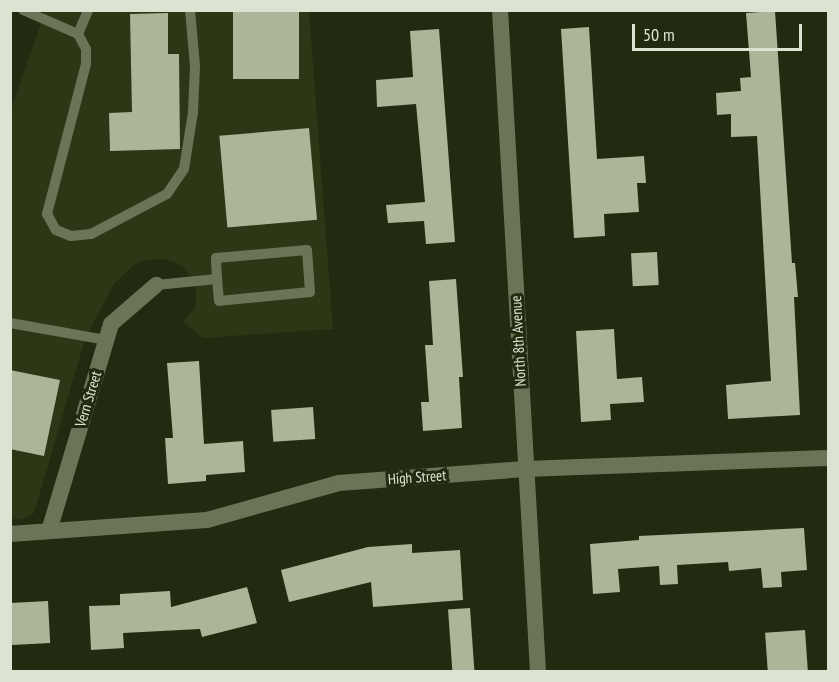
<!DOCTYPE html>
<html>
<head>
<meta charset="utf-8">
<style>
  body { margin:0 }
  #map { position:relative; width:839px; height:682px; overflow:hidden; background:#222b10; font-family:"PT Sans Narrow",sans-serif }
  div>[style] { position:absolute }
  .built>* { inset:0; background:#2c3716 }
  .building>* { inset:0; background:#aab697; transform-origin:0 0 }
  .service>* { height:10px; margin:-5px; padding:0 5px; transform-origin:5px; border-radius:5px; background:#6a7558 }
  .minor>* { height:16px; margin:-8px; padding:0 8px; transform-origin:8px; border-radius:8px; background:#6a7558 }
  span { translate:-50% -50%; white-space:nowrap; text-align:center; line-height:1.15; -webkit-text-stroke:6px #222b10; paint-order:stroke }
  .street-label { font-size:15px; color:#dde3d3 }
  .frame { position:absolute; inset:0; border:12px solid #dde3d3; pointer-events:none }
  .scale { position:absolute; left:632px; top:24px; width:170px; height:27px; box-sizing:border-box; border:3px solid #dde3d3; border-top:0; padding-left:8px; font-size:18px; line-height:21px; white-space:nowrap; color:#dde3d3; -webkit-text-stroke:4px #222b10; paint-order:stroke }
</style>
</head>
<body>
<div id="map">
  <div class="built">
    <i style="clip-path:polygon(45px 11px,309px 11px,333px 329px,203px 338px,183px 322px,196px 307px,196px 296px,195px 285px,185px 268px,175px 262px,162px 259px,145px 260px,134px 265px,114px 284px,85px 339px,34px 513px,22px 519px,11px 519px,11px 110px)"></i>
  </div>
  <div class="building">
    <i style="left:233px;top:10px;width:66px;height:69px"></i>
    <i style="clip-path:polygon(775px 11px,792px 263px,795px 263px,798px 297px,794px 297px,800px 415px,728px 419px,726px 385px,771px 381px,757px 136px,731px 137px,731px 114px,717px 115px,716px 93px,741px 91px,740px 78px,751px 77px,746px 13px)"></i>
    <i style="clip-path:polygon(168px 13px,168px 54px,179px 54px,180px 149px,110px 151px,109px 113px,132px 112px,130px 14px)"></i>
    <i style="clip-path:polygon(589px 27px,597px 159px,644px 156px,646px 183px,637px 183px,639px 212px,604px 214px,605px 236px,574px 238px,561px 29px)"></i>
    <i style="clip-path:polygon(439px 29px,455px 242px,426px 244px,424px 221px,388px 223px,386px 205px,425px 202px,416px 104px,377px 107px,376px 80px,413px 77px,410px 31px)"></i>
    <i style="left:309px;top:128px;width:92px;height:90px;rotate:85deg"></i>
    <i style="left:657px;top:252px;width:33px;height:26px;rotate:87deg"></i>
    <i style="clip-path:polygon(456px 279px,463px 377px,459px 377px,462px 428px,423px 431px,421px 402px,429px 402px,425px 345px,433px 345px,429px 281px)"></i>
    <i style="clip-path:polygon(614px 329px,617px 379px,642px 377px,644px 402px,610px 404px,611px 420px,581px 422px,576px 331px)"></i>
    <i style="clip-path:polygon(199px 361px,204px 444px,243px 441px,245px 472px,206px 475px,206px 481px,168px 484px,165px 438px,173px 438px,167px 363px)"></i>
    <i style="clip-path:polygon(10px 370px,60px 380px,44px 456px,10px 449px)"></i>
    <i style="left:313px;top:407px;width:32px;height:42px;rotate:86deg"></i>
    <i style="clip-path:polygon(804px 528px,807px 570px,781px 572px,782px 587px,763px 588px,761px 568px,729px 571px,728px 562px,677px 565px,678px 584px,660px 585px,659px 566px,618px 569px,620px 592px,593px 594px,590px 544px,639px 540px,639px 536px)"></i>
    <i style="clip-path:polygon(412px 544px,412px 553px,460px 550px,463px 600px,373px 607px,371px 582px,289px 602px,281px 570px,368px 547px)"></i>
    <i style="clip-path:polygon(247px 587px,257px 623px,202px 637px,200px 629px,123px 633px,124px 648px,91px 650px,89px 606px,120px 605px,120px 594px,170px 591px,171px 607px)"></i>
    <i style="left:48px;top:601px;width:42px;height:38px;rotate:87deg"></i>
    <i style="left:470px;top:608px;width:64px;height:22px;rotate:86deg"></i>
    <i style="left:805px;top:630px;width:42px;height:40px;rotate:86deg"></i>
  </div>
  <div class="service">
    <i style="left:23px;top:10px;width:60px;rotate:23.6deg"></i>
    <i style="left:78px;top:34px;width:17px;rotate:62deg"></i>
    <i style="left:86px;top:49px;width:15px;rotate:90deg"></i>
    <i style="left:86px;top:64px;width:155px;rotate:104.6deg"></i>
    <i style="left:47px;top:214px;width:18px;rotate:61deg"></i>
    <i style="left:56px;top:230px;width:16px;rotate:22deg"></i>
    <i style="left:71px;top:236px;width:20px;rotate:-6deg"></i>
    <i style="left:91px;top:234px;width:86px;rotate:-27.8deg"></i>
    <i style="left:167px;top:194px;width:30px;rotate:-56deg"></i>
    <i style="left:184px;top:169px;width:58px;rotate:-81deg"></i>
    <i style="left:193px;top:112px;width:46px;rotate:-87.5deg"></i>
    <i style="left:195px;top:66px;width:56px;rotate:-95.1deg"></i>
    <i style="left:78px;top:34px;width:26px;rotate:-67deg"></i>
    <i style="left:156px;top:285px;width:61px;rotate:-5.6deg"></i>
    <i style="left:217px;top:279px;width:21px;rotate:-93deg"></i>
    <i style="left:216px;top:258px;width:91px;rotate:-5deg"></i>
    <i style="left:307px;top:250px;width:42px;rotate:85.9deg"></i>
    <i style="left:310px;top:292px;width:91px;rotate:174.4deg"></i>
    <i style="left:219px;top:301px;width:22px;rotate:-95deg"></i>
    <i style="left:10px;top:323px;width:97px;rotate:10deg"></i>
  </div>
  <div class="minor">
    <i style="left:500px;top:10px;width:663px;rotate:86.71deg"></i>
    <i style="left:49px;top:531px;width:216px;rotate:-73.3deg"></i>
    <i style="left:111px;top:324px;width:60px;rotate:-40.9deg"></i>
    <i style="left:10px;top:534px;width:197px;rotate:-4.1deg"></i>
    <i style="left:207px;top:520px;width:137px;rotate:-15.7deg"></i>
    <i style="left:339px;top:483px;width:187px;rotate:-4.3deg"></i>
    <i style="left:525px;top:469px;width:303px;rotate:-2.1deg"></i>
  </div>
  <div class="street-label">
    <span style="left:518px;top:341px;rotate:-93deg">North 8th Avenue</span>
    <span style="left:88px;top:399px;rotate:-73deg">Vern Street</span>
    <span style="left:417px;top:477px;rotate:-4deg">High Street</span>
  </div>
  <div class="frame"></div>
  <div class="scale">50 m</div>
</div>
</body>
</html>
